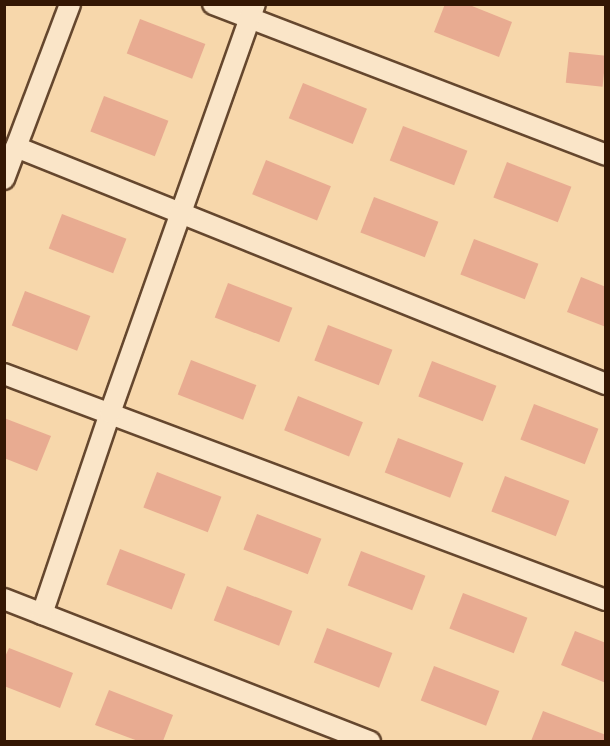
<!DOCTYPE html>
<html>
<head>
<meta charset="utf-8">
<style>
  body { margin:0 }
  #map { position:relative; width:610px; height:746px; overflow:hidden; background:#f7d7ab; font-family:"IM FELL Great Primer",serif }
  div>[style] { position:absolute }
  .building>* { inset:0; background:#e8ab91; transform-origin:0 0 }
  .roads { filter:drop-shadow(2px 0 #65472e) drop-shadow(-2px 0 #65472e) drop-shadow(0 2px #65472e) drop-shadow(0 -2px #65472e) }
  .minor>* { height:20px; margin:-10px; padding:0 10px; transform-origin:10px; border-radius:10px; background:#fae5c8 }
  span { translate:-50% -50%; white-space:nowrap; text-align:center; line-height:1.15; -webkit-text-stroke:4.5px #fae5c8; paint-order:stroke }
  .frame { position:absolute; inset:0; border:6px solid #341704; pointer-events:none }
</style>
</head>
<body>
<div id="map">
  <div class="building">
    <i style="clip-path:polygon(445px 4px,467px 4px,512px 22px,499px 57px,434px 32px)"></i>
    <i style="left:140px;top:19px;width:70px;height:37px;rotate:21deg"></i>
    <i style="left:569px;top:52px;width:37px;height:31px;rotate:6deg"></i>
    <i style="left:303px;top:83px;width:69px;height:38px;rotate:22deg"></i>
    <i style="left:104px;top:96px;width:69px;height:38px;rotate:21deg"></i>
    <i style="left:403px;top:126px;width:69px;height:37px;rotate:21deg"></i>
    <i style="left:266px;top:160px;width:70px;height:37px;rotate:22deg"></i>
    <i style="left:507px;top:162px;width:69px;height:38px;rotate:21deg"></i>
    <i style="left:374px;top:197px;width:69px;height:38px;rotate:21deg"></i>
    <i style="left:62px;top:214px;width:69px;height:37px;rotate:21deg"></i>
    <i style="left:474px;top:239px;width:69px;height:38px;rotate:21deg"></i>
    <i style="clip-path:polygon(581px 277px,606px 287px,606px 327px,567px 312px)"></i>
    <i style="left:228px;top:283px;width:69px;height:37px;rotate:21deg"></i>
    <i style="left:25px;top:291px;width:70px;height:37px;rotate:21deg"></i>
    <i style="left:328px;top:325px;width:69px;height:38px;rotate:21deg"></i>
    <i style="left:191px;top:360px;width:70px;height:37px;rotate:21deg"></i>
    <i style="left:432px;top:361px;width:69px;height:38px;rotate:21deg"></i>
    <i style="left:298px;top:396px;width:70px;height:37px;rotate:22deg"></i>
    <i style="left:534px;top:404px;width:69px;height:38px;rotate:21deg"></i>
    <i style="clip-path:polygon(4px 418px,51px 436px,37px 471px,4px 458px)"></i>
    <i style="left:398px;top:438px;width:70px;height:37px;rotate:21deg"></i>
    <i style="left:157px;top:472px;width:69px;height:38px;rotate:21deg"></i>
    <i style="left:505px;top:476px;width:69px;height:38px;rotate:21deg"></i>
    <i style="left:257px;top:514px;width:69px;height:38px;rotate:21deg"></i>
    <i style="left:120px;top:549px;width:70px;height:38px;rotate:21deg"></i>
    <i style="left:361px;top:551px;width:69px;height:37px;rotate:21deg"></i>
    <i style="left:227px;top:586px;width:70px;height:37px;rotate:21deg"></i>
    <i style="left:463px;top:593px;width:69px;height:38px;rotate:21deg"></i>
    <i style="left:327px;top:628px;width:70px;height:37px;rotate:21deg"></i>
    <i style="clip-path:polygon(575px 631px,606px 643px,606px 683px,561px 665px)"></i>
    <i style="clip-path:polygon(9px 648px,73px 673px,60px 708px,4px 686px,4px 659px)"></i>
    <i style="left:434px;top:666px;width:70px;height:37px;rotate:21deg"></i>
    <i style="clip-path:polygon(109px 690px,173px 715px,163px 741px,138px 741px,95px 725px)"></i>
    <i style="clip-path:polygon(543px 711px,606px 735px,606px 741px,531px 741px)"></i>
  </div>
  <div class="roads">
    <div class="minor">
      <i style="left:213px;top:4px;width:421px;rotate:21deg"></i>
      <i style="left:16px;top:147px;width:636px;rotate:21.89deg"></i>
      <i style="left:4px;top:179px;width:187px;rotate:-69.3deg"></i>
      <i style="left:4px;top:374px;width:643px;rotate:20.58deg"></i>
      <i style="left:4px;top:599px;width:393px;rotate:21.3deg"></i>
      <i style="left:42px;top:614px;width:212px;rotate:-71.3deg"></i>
      <i style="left:110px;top:413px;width:434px;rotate:-70.5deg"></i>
    </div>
  </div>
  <div class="frame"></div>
</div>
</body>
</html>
